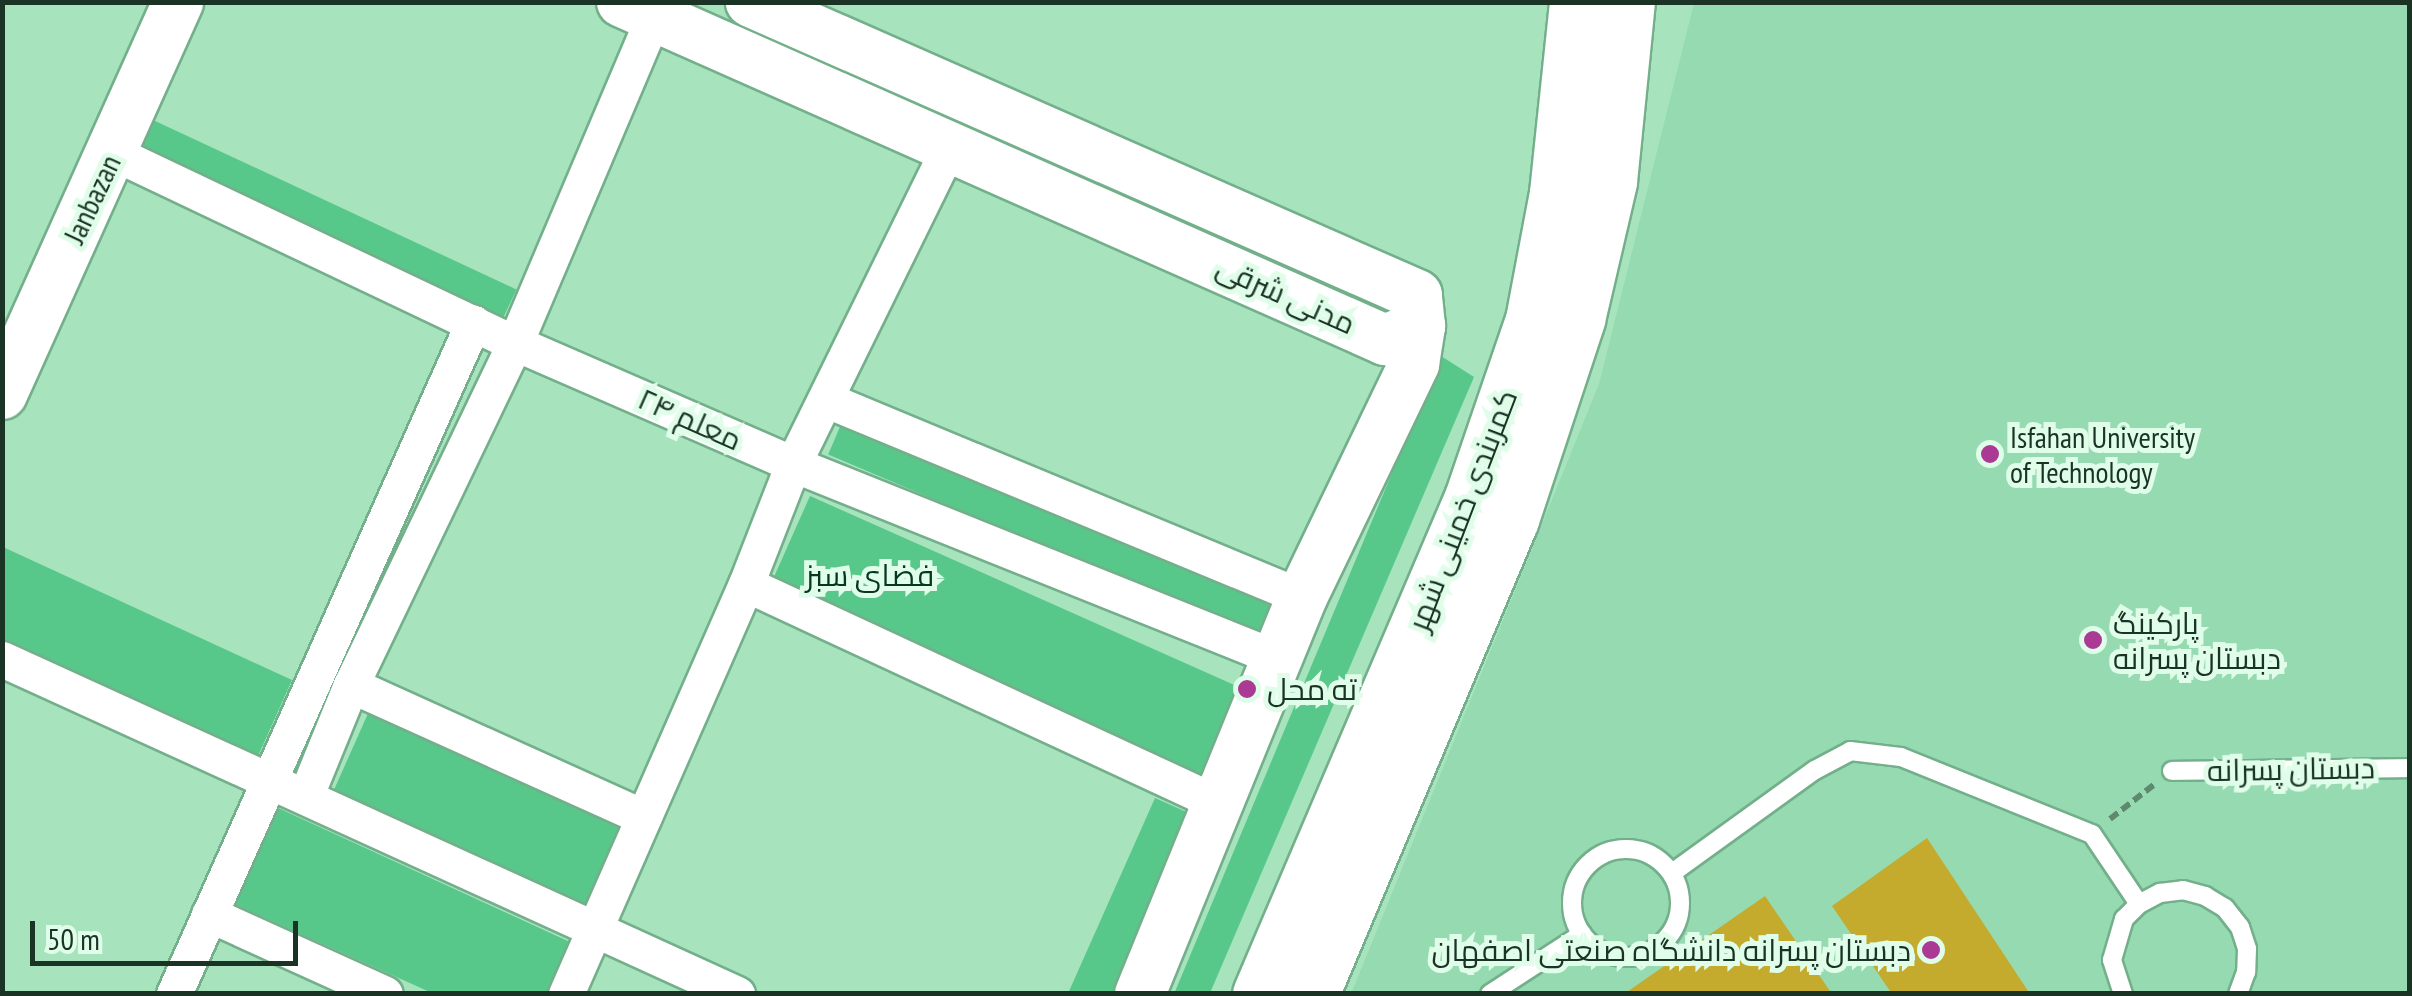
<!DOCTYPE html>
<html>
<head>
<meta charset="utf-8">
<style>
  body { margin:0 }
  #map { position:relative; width:2412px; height:996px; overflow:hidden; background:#a7e4be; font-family:"PT Sans Narrow",Cairo,sans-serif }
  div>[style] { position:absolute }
  .built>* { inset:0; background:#95dab0 }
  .green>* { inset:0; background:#57c78a; transform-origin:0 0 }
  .building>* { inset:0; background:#c5ab2d }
  .path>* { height:6px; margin-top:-3px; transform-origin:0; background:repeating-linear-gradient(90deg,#5e896e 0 10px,transparent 0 15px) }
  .roads { filter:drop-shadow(2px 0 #73af8a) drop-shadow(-2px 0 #73af8a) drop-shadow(0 2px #73af8a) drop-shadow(0 -2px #73af8a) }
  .lane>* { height:18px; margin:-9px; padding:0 9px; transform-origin:9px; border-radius:9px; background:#fff }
  .lane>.ring { margin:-9px; padding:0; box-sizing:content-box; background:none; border:18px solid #fff; border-radius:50% }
  .street>* { height:35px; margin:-17.5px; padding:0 17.5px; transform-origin:17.5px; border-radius:17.5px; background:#fff }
  .secondary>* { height:50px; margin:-25px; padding:0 25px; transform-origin:25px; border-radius:25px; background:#fff }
  .highway>* { height:55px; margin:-27.5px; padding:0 27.5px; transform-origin:27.5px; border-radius:27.5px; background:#fff }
  .dots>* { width:28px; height:28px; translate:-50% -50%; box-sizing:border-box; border:5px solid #dffde9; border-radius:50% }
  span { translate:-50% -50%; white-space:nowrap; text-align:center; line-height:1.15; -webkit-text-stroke:10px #dffde9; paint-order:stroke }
  .street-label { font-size:30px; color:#1a3324 }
  .poi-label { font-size:30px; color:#1a3324 }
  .left { translate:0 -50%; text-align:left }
  .right { translate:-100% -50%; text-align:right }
  .park-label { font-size:30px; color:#063820 }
  .frame { position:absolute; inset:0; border:5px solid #1a3324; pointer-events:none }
  .scale { position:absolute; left:30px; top:921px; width:268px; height:45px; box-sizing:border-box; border:5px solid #1a3324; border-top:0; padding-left:12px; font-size:30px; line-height:35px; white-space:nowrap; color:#1a3324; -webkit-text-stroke:8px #dffde9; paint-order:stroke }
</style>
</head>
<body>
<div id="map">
  <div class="built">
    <i style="clip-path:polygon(1694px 3px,2409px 3px,2409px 993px,1351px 994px,1599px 384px)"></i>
  </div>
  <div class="green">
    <i style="left:153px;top:120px;width:401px;height:36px;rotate:25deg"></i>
    <i style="clip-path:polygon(1441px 356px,1474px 377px,1210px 993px,1174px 994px)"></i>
    <i style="left:845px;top:415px;width:480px;height:43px;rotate:23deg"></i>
    <i style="left:810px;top:496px;width:478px;height:96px;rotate:24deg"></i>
    <i style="clip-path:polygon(3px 547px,292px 680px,254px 765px,3px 649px)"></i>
    <i style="left:370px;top:709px;width:282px;height:95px;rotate:24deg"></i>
    <i style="left:1155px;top:798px;width:43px;height:212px;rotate:24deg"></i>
    <i style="clip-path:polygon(276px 807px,570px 942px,546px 993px,432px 993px,232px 903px)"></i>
  </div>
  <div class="building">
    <i style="clip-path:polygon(1927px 838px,2030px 994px,1892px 994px,1832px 906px)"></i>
    <i style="clip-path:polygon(1765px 896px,1832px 994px,1624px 994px)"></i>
  </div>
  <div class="path">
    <i style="left:2110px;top:819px;width:57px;rotate:-37.9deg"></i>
  </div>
  <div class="roads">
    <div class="lane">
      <i style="left:2172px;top:771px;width:238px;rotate:-0.7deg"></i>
      <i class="ring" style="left:1572px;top:849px;width:90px;height:90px"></i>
      <i style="left:1672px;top:873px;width:176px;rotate:-35.8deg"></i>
      <i style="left:1815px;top:770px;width:40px;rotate:-28deg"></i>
      <i style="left:1850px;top:751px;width:51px;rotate:6.7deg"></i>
      <i style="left:1901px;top:757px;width:206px;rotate:22deg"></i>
      <i style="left:2092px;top:834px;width:84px;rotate:56.1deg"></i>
      <i style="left:1490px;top:994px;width:110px;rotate:-33.1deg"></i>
      <i style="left:2123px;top:994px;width:36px;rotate:-108deg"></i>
      <i style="left:2112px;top:960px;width:43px;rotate:-73.7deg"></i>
      <i style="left:2124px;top:919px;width:21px;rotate:-45deg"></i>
      <i style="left:2139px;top:904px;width:24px;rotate:-28deg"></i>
      <i style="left:2160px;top:893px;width:23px;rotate:-7deg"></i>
      <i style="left:2183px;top:890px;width:23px;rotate:15deg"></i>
      <i style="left:2205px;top:896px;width:23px;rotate:31deg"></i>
      <i style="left:2225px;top:908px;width:24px;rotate:52deg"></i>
      <i style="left:2240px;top:927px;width:23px;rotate:72deg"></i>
      <i style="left:2247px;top:949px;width:23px;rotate:92deg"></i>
      <i style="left:2246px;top:972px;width:23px;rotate:110deg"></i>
    </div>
    <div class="street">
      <i style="left:114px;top:153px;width:444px;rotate:25.4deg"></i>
      <i style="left:515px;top:343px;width:303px;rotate:23.5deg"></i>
      <i style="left:793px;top:464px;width:521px;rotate:21.84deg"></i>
      <i style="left:827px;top:400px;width:514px;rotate:22.53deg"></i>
      <i style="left:746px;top:584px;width:523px;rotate:24.9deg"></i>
      <i style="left:2px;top:659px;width:808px;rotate:24.5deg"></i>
      <i style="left:351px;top:685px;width:321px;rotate:24.3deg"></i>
      <i style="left:306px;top:795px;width:119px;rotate:-67.8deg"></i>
      <i style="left:351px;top:685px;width:379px;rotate:-64.4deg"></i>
      <i style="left:515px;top:343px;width:356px;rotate:-67deg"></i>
      <i style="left:209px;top:914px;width:193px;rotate:24.4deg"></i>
      <i style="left:174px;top:994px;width:735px;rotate:-65.98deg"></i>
      <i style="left:566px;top:994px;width:448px;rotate:-66.3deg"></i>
      <i style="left:746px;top:584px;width:129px;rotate:-68.6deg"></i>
      <i style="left:793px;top:464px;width:356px;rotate:-63.8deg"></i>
    </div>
    <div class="secondary">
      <i style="left:622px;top:2px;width:835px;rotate:23.89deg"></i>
      <i style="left:1385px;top:340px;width:38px;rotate:-22deg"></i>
      <i style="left:1420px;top:326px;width:31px;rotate:-96deg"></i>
      <i style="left:1417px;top:295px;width:728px;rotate:-156.25deg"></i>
      <i style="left:2px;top:394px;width:430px;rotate:-65.8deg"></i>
      <i style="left:1140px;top:994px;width:429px;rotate:-67.8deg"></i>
      <i style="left:1302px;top:597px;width:259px;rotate:-64.3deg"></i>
      <i style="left:1414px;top:364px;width:38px;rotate:-81deg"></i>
    </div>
    <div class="highway">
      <i style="left:1260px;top:994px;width:539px;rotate:-66.86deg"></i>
      <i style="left:1472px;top:498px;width:188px;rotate:-71.1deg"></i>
      <i style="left:1533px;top:320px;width:129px;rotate:-79.3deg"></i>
      <i style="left:1557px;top:193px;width:192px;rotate:-84deg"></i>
      <i style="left:1311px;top:994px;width:515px;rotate:-67.17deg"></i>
      <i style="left:1511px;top:519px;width:211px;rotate:-71.7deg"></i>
      <i style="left:1577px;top:319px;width:142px;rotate:-76.9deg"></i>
      <i style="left:1609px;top:181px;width:180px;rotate:-84.3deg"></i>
    </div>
  </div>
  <div class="dots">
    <i style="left:1990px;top:454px;background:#ab3a95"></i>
    <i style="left:2093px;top:640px;background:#ab3a95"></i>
    <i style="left:1247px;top:689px;background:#ab3a95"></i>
    <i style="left:1931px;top:950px;background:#ab3a95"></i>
  </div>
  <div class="street-label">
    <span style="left:92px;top:199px;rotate:-65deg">Janbazan</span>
    <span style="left:1286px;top:295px;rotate:24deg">مدنی شرقی</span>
    <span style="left:690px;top:419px;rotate:24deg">معلم ۲۴</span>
    <span style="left:1462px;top:510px;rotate:-69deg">کمربندی خمینی شهر</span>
    <span style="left:2291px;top:769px;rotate:-1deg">دبستان پسرانه</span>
  </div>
  <div class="poi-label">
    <span class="left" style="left:2010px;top:454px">Isfahan University<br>of Technology</span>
    <span class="left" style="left:2113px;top:640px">پارکینگ<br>دبستان پسرانه</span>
    <span class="left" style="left:1267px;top:689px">ته محل</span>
    <span class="right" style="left:1911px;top:950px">دبستان پسرانه دانشگاه صنعتی اصفهان</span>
  </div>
  <div class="park-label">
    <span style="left:870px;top:575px">فضای سبز</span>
  </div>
  <div class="frame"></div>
  <div class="scale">50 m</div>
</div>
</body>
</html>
